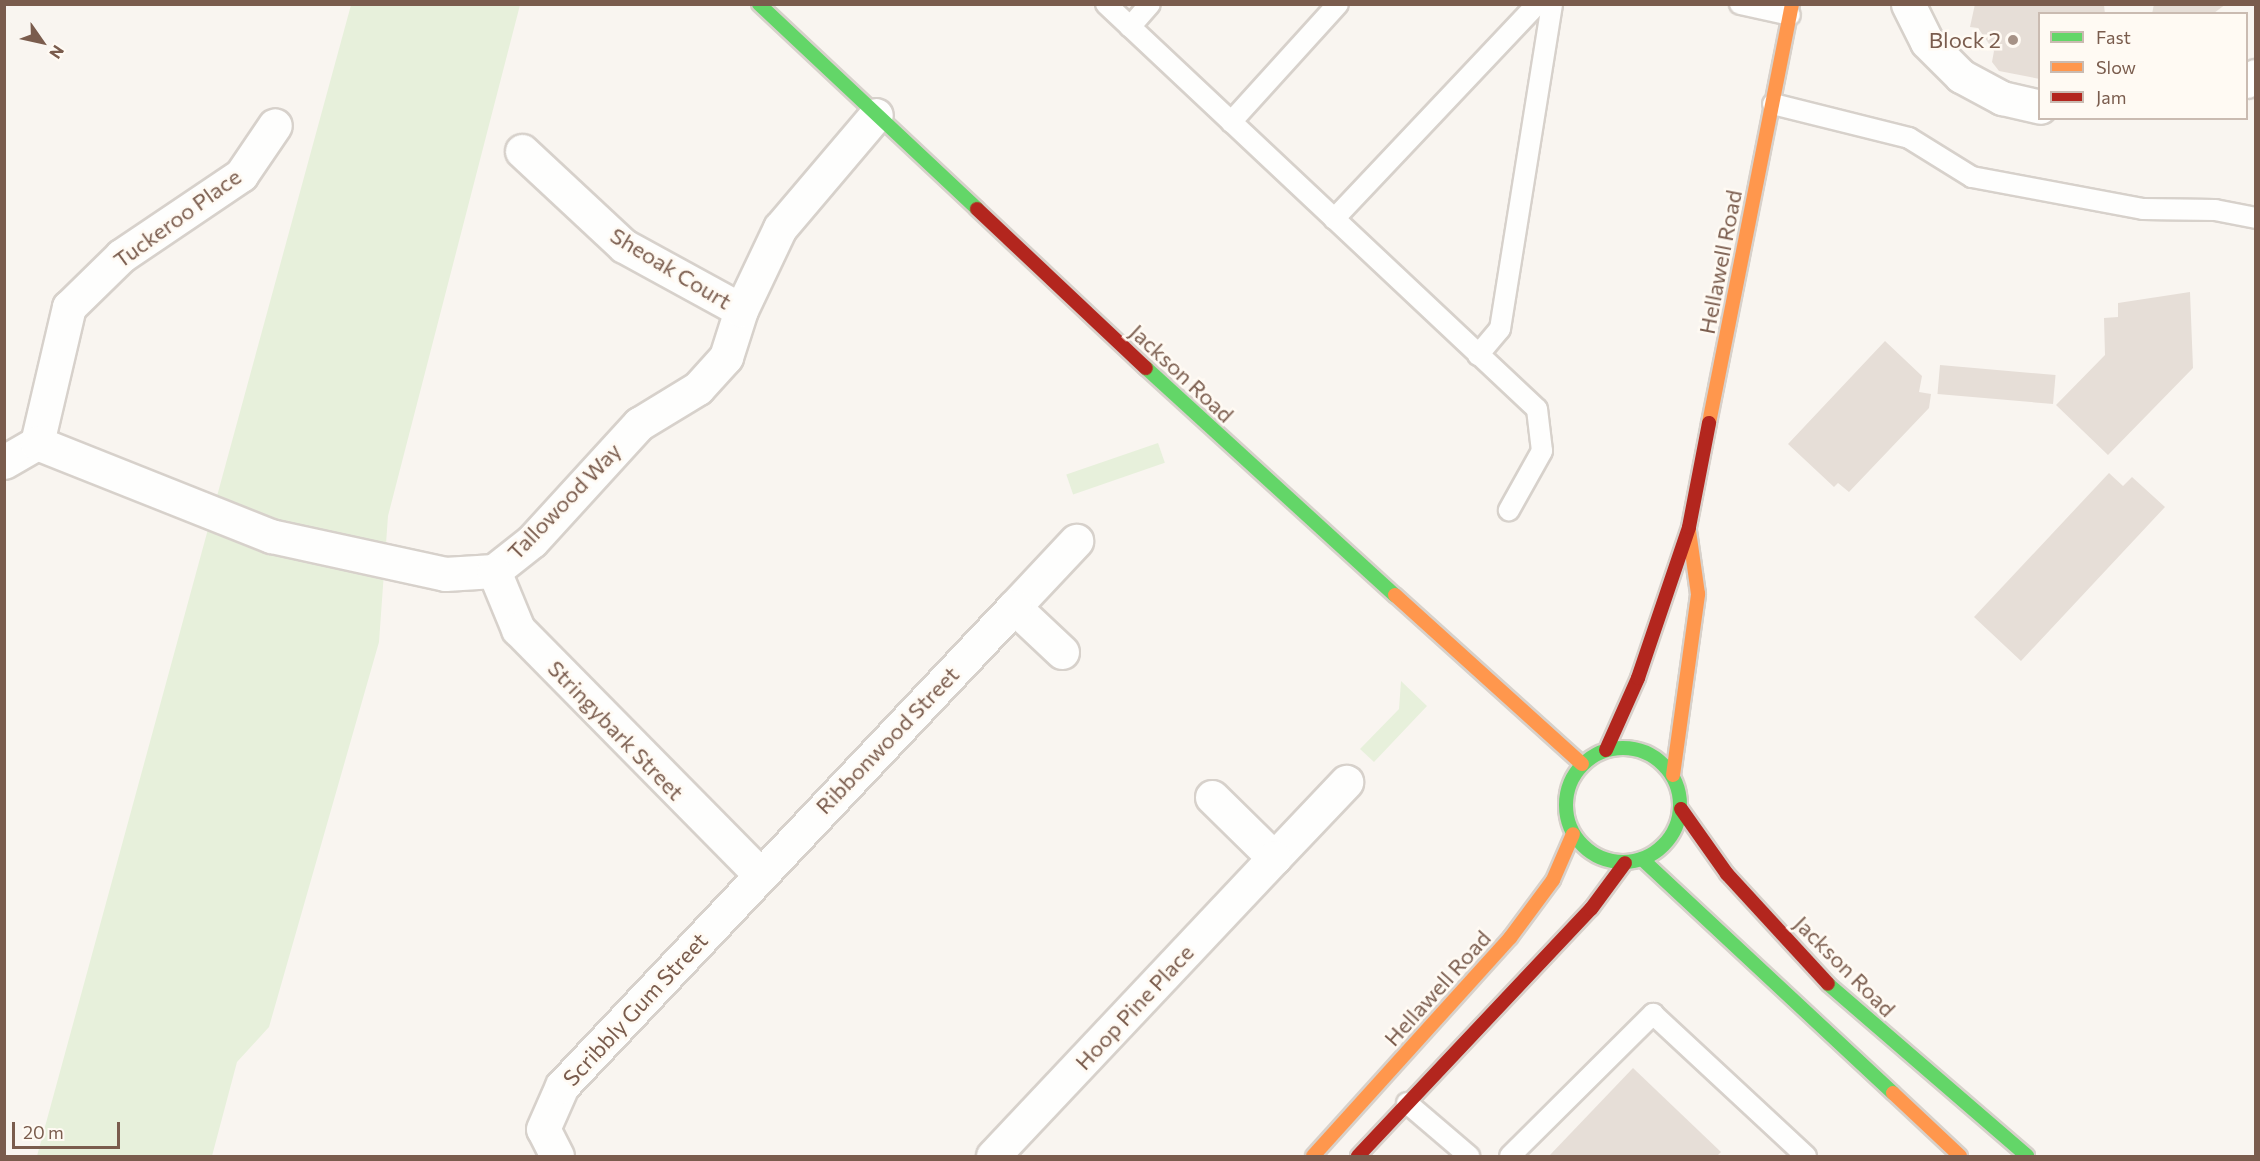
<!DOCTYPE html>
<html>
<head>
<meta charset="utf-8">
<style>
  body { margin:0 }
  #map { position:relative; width:2260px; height:1161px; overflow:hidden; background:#f9f5f0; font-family:Commissioner,sans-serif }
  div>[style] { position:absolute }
  .green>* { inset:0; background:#e7f0db; transform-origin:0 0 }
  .building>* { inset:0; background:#e6ded7; transform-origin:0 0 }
  .roads { filter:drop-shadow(2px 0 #d7d1cb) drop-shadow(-2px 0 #d7d1cb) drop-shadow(0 2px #d7d1cb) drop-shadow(0 -2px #d7d1cb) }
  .lane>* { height:20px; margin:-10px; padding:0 10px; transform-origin:10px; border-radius:10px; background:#fefefd }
  .street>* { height:33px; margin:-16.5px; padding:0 16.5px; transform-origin:16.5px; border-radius:16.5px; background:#fefefd }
  .fast>* { height:14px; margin:-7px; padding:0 7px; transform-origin:7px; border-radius:7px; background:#63d668 }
  .fast>.ring { margin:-7px; padding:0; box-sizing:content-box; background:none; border:14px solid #63d668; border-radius:50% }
  .slow>* { height:14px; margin:-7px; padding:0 7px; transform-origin:7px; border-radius:7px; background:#ff974d }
  .jam>* { height:14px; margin:-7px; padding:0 7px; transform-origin:7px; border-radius:7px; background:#b3261e }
  .dots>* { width:16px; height:16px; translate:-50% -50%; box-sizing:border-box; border:3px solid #fffaf3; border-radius:50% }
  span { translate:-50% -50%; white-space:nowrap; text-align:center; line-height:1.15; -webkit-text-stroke:5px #fffaf3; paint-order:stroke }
  .poi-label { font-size:22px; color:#7a5c4d }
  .right { translate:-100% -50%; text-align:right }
  .street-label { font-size:22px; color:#7a5c4d }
  .frame { position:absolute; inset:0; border:6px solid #7a5c4d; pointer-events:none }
  .legend { position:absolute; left:2038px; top:12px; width:210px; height:108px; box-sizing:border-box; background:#fffaf3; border:2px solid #cabbb1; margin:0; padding:8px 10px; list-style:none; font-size:18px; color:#7a5c4d }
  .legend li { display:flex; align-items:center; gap:12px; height:30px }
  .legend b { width:30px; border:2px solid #cabbb1 }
  .north { position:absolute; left:12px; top:12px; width:60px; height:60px; -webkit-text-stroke:4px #fffaf3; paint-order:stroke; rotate:124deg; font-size:16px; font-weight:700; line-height:24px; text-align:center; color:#7a5c4d }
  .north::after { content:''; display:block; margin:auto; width:21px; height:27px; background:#7a5c4d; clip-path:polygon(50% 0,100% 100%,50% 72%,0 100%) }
  .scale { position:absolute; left:12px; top:1122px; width:108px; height:27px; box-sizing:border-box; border:3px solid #7a5c4d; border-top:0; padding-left:8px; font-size:18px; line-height:21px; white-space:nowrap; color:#7a5c4d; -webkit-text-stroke:4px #fffaf3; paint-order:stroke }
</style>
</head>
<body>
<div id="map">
  <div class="green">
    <i style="clip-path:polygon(351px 5px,520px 5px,388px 516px,379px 642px,269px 1027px,237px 1062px,212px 1156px,37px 1156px)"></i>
    <i style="left:1158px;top:443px;width:21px;height:97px;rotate:71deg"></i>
    <i style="clip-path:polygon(1401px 681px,1427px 706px,1374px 762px,1360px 749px,1399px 709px)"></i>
  </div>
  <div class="building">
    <i style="clip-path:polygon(1975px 4px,2104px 5px,2105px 14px,2040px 14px,2040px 79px,1999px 71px,1992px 62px,1994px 51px,1978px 28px,1970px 27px)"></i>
    <i style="clip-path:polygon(2154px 4px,2226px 4px,2214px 13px,2152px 14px)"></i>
    <i style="clip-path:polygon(2190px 292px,2193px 368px,2108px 455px,2056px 405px,2105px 355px,2104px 318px,2118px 317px,2118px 303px)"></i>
    <i style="clip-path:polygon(1885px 341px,1922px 376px,1919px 392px,1931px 394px,1929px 408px,1849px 492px,1838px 483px,1834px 487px,1788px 444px)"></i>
    <i style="left:1940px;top:365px;width:116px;height:29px;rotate:5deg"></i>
    <i style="clip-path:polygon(2109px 473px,2123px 486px,2132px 477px,2165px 507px,2021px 661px,1974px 617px)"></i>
    <i style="clip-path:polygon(1633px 1068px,1721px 1152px,1717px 1156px,1549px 1156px)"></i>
  </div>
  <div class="roads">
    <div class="lane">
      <i style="left:1106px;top:4px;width:591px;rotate:43.22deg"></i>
      <i style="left:1537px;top:409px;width:42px;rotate:83.2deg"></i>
      <i style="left:1542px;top:451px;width:68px;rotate:119.2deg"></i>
      <i style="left:1740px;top:4px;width:51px;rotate:12.4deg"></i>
      <i style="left:1130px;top:27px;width:30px;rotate:-49deg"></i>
      <i style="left:1773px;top:104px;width:140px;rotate:14deg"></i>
      <i style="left:1909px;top:138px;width:74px;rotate:31.8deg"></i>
      <i style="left:1972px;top:177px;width:174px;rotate:10.6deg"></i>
      <i style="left:2143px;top:209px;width:72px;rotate:0.8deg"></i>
      <i style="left:2215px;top:210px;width:42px;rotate:11deg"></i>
      <i style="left:1231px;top:122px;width:159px;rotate:-47.8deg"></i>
      <i style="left:1334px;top:219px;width:296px;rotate:-46.6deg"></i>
      <i style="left:1478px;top:355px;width:34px;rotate:-50deg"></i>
      <i style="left:1500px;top:329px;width:329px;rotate:-80.9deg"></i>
      <i style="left:1407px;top:1103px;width:82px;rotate:40.5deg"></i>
      <i style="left:1510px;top:1156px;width:202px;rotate:-44.8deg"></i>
      <i style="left:1653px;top:1014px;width:209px;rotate:42.9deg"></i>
    </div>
    <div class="street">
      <i style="left:1908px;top:4px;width:42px;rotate:63.4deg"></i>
      <i style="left:1927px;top:42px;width:48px;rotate:45deg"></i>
      <i style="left:1961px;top:76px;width:47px;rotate:28.2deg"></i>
      <i style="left:2002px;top:98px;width:39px;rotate:13deg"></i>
      <i style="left:2246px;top:81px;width:11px;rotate:-27deg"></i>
      <i style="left:522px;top:151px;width:139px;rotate:43deg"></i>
      <i style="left:624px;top:246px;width:133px;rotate:28.7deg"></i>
      <i style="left:37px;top:443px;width:140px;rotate:-76.8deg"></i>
      <i style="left:69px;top:307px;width:73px;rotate:-44.4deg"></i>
      <i style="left:121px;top:256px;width:145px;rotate:-34deg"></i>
      <i style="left:241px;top:175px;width:60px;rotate:-55.8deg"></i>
      <i style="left:4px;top:462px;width:38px;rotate:-30deg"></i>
      <i style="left:37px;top:443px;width:252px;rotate:21.7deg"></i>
      <i style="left:271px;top:536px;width:178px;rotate:12.3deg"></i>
      <i style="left:445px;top:574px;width:49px;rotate:-3.5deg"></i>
      <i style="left:494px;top:571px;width:48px;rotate:-38.3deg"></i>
      <i style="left:532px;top:541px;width:159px;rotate:-47.6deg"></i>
      <i style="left:639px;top:424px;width:69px;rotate:-31.4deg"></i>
      <i style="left:698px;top:388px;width:42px;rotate:-47.9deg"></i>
      <i style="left:726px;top:357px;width:49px;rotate:-72.3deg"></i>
      <i style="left:741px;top:310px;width:91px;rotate:-64.6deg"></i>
      <i style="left:780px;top:228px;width:148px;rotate:-49.7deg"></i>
      <i style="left:494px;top:571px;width:63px;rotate:67.5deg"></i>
      <i style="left:518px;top:629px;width:344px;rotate:45.4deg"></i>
      <i style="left:1062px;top:652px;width:66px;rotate:-136.8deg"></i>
      <i style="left:1014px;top:607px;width:91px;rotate:-46.8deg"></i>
      <i style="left:1212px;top:797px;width:87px;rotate:44.5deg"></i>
      <i style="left:1274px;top:858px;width:105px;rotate:-46.5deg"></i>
      <i style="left:557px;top:1156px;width:30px;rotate:-117deg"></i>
      <i style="left:543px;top:1129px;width:47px;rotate:-66.2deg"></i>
      <i style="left:562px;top:1086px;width:659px;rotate:-46.66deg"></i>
      <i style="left:993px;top:1156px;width:410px;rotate:-46.7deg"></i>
    </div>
    <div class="fast">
      <i style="left:759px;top:4px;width:299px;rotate:43.2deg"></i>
      <i style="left:1146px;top:368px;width:337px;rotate:42.4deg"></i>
      <i class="ring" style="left:1566px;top:748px;width:100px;height:100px"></i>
      <i style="left:1642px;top:859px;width:343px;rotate:43deg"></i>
      <i style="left:1828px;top:984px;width:263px;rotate:40.8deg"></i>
    </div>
    <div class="slow">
      <i style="left:1709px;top:423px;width:427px;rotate:-78.8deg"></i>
      <i style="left:1395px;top:595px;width:252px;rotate:42.1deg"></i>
      <i style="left:1673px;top:775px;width:183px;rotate:-82.1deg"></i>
      <i style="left:1698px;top:594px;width:64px;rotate:-98.1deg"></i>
      <i style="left:1893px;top:1093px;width:92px;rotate:43.2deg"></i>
      <i style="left:1313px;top:1156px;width:294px;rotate:-47.9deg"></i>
      <i style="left:1510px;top:938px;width:72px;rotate:-53.4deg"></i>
      <i style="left:1553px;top:880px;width:50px;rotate:-66.5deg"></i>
    </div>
    <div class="jam">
      <i style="left:977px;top:209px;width:232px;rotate:43.3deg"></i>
      <i style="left:1606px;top:750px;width:79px;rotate:-66deg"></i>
      <i style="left:1638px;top:678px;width:159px;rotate:-71.3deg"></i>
      <i style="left:1689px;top:527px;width:106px;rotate:-79.1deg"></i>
      <i style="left:1681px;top:809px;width:80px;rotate:54.7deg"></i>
      <i style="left:1727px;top:874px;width:149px;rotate:47.4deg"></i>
      <i style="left:1358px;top:1156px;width:340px;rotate:-46.7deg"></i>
      <i style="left:1591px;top:909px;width:57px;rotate:-53.5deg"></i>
    </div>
  </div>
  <div class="dots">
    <i style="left:2013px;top:40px;background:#a69286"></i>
  </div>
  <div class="poi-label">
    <span class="right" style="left:2001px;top:40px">Block 2</span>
  </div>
  <div class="street-label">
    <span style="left:177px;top:218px;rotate:-36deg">Tuckeroo Place</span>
    <span style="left:1720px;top:262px;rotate:-79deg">Hellawell Road</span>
    <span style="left:671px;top:268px;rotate:31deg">Sheoak Court</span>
    <span style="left:1182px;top:373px;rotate:43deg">Jackson Road</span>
    <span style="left:564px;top:501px;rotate:-46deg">Tallowood Way</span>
    <span style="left:616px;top:730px;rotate:46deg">Stringybark Street</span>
    <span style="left:887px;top:740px;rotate:-46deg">Ribbonwood Street</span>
    <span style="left:1845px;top:966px;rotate:45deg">Jackson Road</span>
    <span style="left:1437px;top:988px;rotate:-48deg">Hellawell Road</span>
    <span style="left:1134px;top:1007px;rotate:-47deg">Hoop Pine Place</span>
    <span style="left:635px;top:1009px;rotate:-47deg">Scribbly Gum Street</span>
  </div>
  <div class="frame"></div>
  <ul class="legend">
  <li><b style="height:8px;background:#63d668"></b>Fast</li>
  <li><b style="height:8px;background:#ff974d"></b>Slow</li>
  <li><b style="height:8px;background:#b3261e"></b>Jam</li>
  </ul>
  <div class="north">N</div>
  <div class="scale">20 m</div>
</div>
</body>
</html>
